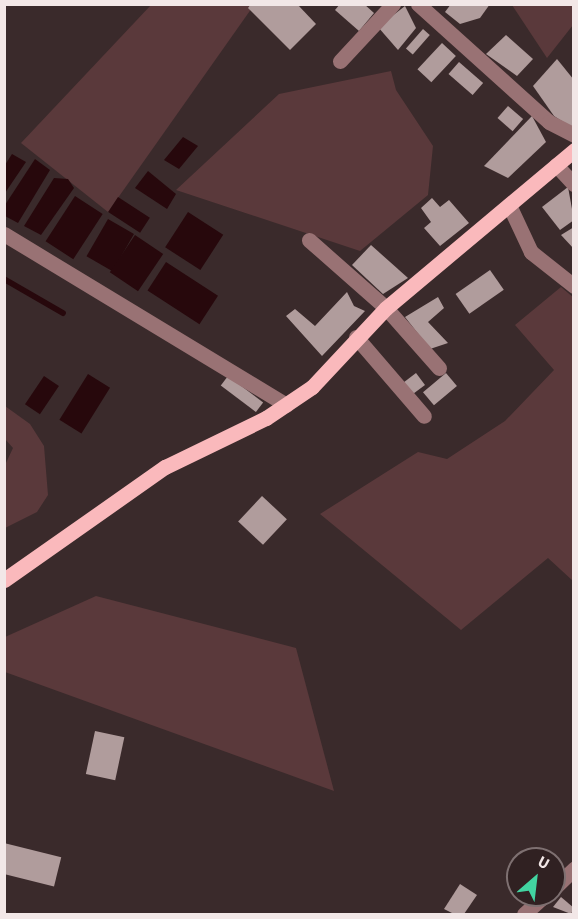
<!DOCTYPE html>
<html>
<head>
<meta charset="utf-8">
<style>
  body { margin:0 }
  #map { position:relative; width:578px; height:919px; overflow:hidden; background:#3a2a2b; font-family:"Source Sans 3",sans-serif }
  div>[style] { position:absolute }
  .green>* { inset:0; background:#5a393b }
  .water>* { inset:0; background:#27080c; transform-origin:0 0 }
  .stream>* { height:6px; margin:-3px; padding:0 3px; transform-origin:3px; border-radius:3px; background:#27080c }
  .building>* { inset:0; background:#b09c9c; transform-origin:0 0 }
  .minor>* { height:15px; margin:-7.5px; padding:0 7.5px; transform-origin:7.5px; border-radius:7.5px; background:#997274 }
  .major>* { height:15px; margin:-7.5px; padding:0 7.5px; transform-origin:7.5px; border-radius:7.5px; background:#fab9bc }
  span { translate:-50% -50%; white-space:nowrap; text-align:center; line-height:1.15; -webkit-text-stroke:6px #302122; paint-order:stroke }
  .frame { position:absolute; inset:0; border:6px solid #f2e7e7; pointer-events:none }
  .north { position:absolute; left:506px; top:847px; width:60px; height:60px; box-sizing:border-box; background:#302122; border:2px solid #7e7071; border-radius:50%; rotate:28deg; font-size:16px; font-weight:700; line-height:24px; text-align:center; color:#f2e7e7 }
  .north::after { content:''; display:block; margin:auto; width:21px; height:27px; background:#42d4a1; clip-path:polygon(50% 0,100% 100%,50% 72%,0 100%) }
</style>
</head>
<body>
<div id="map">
  <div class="green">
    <i style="clip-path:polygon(151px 5px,254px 5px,108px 212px,21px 143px)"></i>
    <i style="clip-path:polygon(512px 5px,573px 5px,573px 25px,547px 58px)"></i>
    <i style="clip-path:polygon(391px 71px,396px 90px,433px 146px,428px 195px,360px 251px,176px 190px,279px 94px)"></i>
    <i style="clip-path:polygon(561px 287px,574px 298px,573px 581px,548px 558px,461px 630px,320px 514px,418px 452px,447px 459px,505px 421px,554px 370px,515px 325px)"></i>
    <i style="clip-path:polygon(5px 406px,30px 424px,44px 446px,48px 495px,37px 512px,5px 528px,5px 465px,13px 448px,5px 439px)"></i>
    <i style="clip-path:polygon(96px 596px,296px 648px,334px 791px,5px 672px,5px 637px)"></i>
  </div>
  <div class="water">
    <i style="clip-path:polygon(183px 137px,198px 146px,179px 169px,164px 160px)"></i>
    <i style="clip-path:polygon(12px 154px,26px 162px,5px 193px,5px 165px)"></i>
    <i style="clip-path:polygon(35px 159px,50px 170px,18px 223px,5px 216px,5px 205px)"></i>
    <i style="clip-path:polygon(148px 171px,176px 194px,167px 209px,135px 188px)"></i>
    <i style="clip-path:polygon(54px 178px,68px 179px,74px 188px,41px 235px,24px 226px)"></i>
    <i style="left:75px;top:196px;width:33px;height:54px;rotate:33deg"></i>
    <i style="left:118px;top:197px;width:38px;height:18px;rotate:33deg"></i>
    <i style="left:188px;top:212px;width:42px;height:42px;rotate:33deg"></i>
    <i style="left:108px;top:219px;width:30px;height:43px;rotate:30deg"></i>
    <i style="left:135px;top:235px;width:34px;height:45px;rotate:34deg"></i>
    <i style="left:166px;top:262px;width:62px;height:34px;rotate:33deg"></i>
    <i style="left:88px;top:374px;width:26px;height:54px;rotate:32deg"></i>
    <i style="left:44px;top:376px;width:18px;height:34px;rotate:34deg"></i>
  </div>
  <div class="stream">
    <i style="left:4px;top:279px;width:68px;rotate:30deg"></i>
  </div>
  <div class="building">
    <i style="clip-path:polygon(251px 4px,297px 4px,316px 24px,290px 50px,248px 8px)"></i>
    <i style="clip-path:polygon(340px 4px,364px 4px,374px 13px,359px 31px,335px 10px)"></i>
    <i style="clip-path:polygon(451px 4px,490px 4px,480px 18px,460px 24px,445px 12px)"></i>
    <i style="clip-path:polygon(405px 6px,416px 28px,398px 50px,378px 27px)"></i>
    <i style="left:423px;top:29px;width:9px;height:26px;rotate:41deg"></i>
    <i style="clip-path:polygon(506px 35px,533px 59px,517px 76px,486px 54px)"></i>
    <i style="left:442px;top:43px;width:19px;height:36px;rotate:43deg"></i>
    <i style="clip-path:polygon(557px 59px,574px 80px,574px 129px,554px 116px,533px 86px)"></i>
    <i style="left:459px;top:62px;width:32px;height:16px;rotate:41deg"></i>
    <i style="left:508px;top:106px;width:20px;height:16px;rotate:41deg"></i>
    <i style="clip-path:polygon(532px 116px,546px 142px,508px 178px,484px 166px)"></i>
    <i style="clip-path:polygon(568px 187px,574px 220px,560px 230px,542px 207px)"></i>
    <i style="clip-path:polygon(432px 198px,440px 207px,449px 200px,469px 223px,440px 246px,424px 228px,431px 222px,421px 208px)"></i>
    <i style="clip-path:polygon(574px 227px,574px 249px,561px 235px)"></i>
    <i style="clip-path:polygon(371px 245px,408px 278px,383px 294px,352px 265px)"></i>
    <i style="left:490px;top:270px;width:24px;height:42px;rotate:55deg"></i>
    <i style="clip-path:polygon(347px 292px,354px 306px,365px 311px,322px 356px,286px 316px,295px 309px,315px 326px)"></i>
    <i style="clip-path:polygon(438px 297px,444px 308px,428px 322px,448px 343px,430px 349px,405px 317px)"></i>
    <i style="left:416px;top:373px;width:15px;height:16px;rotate:53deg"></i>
    <i style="left:446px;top:373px;width:17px;height:30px;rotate:50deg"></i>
    <i style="left:228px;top:376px;width:44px;height:12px;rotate:37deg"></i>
    <i style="left:262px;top:496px;width:34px;height:35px;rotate:43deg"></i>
    <i style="left:95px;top:731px;width:30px;height:44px;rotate:12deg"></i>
    <i style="left:4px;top:843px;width:59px;height:30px;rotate:14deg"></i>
    <i style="clip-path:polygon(460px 884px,477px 895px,464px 914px,454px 914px,444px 909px)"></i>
    <i style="clip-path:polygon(561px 897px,574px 908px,571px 914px,553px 907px)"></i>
  </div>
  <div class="minor">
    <i style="left:418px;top:4px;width:176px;rotate:42deg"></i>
    <i style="left:549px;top:122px;width:28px;rotate:27deg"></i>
    <i style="left:340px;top:61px;width:78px;rotate:-47.1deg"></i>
    <i style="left:556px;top:165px;width:26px;rotate:47deg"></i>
    <i style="left:509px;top:205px;width:52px;rotate:64.9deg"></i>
    <i style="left:531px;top:252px;width:55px;rotate:38.3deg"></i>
    <i style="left:4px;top:234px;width:330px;rotate:31.2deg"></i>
    <i style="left:309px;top:240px;width:103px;rotate:41.4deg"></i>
    <i style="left:386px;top:308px;width:80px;rotate:48.5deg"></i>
    <i style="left:356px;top:337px;width:104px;rotate:49.3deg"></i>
    <i style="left:554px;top:888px;width:28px;rotate:-44deg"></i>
    <i style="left:524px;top:914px;width:28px;rotate:-42deg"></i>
  </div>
  <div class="major">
    <i style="left:4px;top:580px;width:197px;rotate:-35.1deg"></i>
    <i style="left:165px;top:467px;width:112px;rotate:-25.9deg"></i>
    <i style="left:266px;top:418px;width:55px;rotate:-34deg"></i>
    <i style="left:312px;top:387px;width:108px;rotate:-46.9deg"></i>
    <i style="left:386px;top:308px;width:246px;rotate:-40deg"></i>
  </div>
  <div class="frame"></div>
  <div class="north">U</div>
</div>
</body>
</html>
